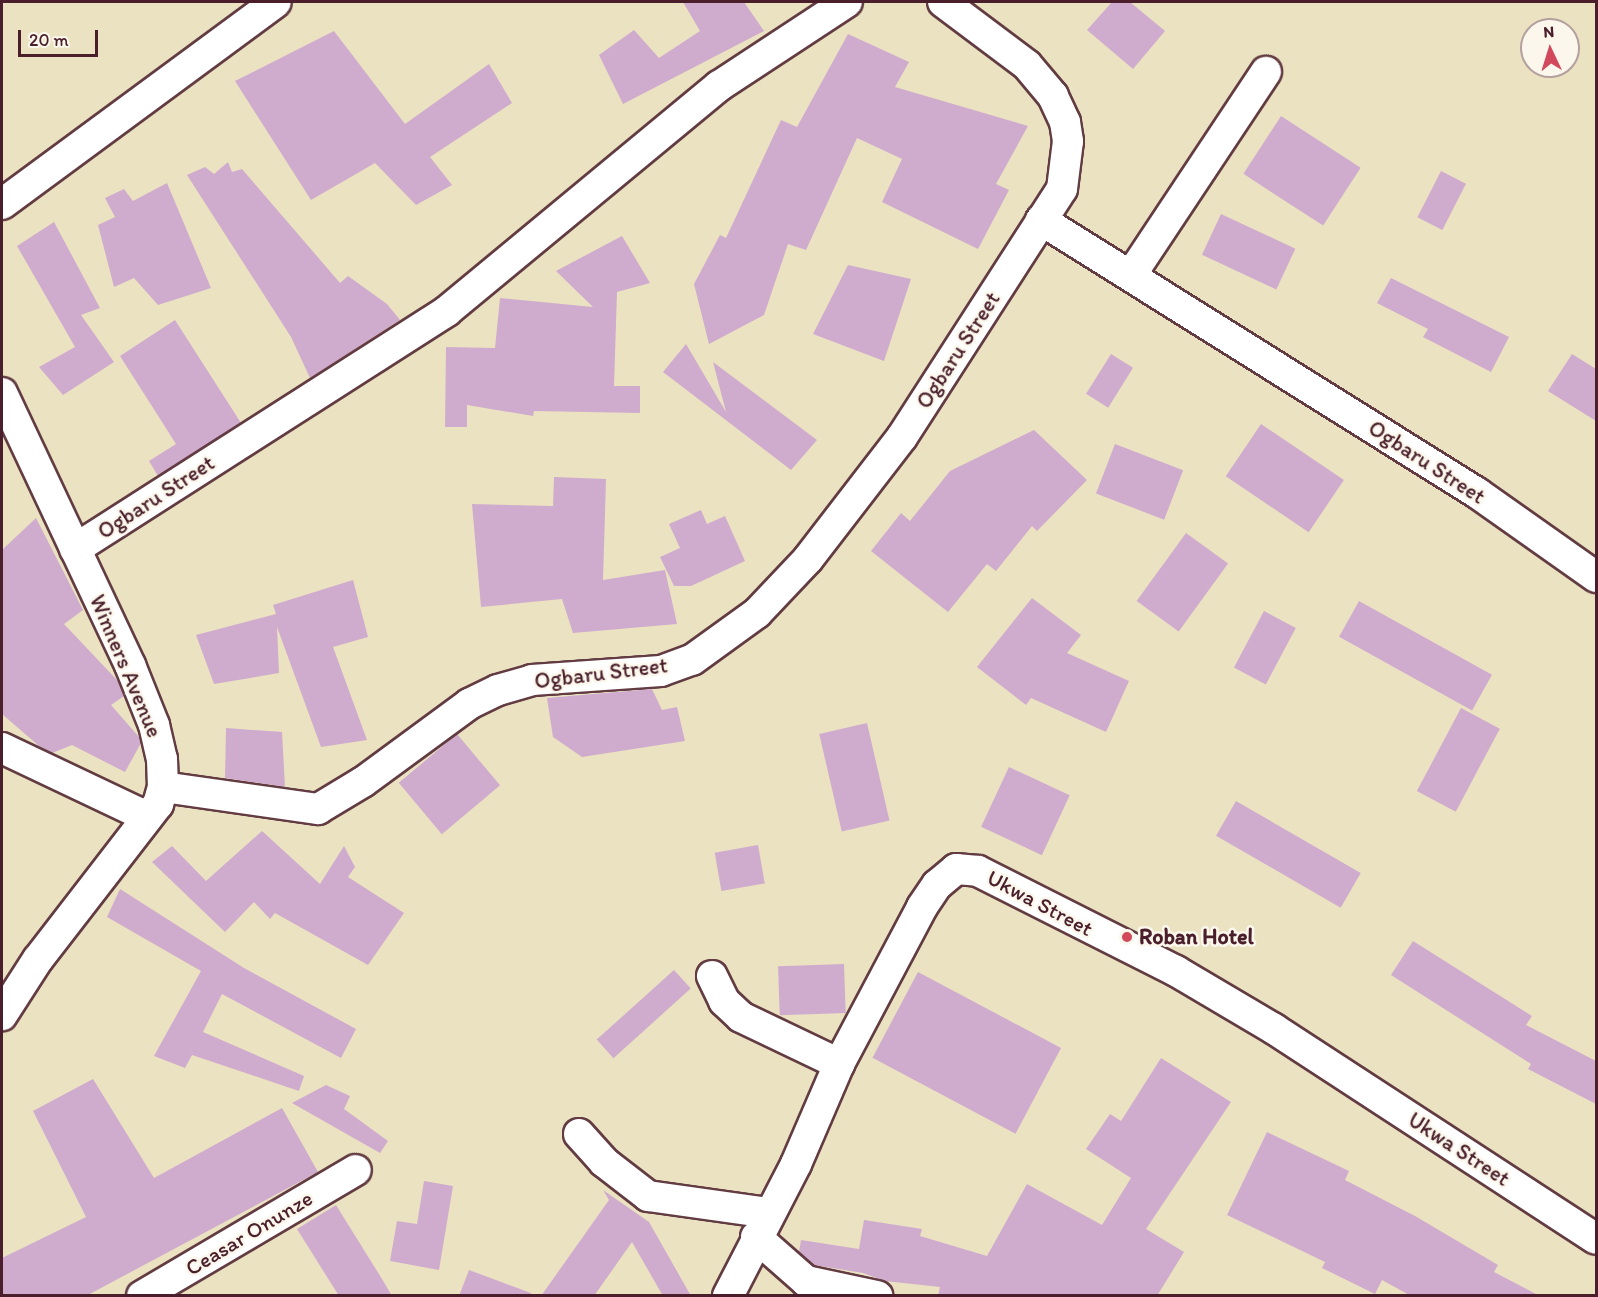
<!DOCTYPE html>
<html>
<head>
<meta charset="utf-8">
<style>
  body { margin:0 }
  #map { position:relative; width:1598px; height:1297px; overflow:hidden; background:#ebe2c2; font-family:Itim,sans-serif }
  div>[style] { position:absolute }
  .building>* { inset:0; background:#cfaccd; transform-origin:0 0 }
  .roads { filter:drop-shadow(2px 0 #623c42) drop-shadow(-2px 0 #623c42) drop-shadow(0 2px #623c42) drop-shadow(0 -2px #623c42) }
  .minor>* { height:30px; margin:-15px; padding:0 15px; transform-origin:15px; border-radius:15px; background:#fff }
  .dots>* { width:16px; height:16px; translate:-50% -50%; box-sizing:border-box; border:3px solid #fbf7ec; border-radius:50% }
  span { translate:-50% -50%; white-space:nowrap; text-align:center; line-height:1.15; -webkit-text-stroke:5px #fbf7ec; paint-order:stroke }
  .street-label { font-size:22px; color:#4a1f2b }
  .poi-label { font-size:22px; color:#4a1f2b; font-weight:700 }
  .left { translate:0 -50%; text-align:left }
  .frame { position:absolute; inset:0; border:3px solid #4a1f2b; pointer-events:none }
  .north { position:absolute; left:1520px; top:18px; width:60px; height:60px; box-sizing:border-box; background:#fbf7ec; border:2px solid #b4a19f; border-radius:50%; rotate:356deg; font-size:16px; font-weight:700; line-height:24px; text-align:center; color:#4a1f2b }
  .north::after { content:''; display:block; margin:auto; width:21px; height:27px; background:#d1495b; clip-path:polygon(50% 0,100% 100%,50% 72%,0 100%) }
  .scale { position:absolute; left:18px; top:30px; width:80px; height:27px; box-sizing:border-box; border:3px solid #4a1f2b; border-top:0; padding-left:8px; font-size:18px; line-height:21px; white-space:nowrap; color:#4a1f2b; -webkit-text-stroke:4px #fbf7ec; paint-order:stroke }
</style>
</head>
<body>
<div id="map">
  <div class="building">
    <i style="clip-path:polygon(683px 2px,744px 2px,764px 31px,623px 104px,599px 55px,634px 30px,659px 58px,700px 31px)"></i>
    <i style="clip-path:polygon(1112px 2px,1130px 2px,1165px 31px,1133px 69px,1087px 30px)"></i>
    <i style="clip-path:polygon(334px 31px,405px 124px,489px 64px,512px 103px,430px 157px,452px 185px,416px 205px,375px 163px,311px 200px,235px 81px)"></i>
    <i style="clip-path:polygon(848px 34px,909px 62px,895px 87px,1028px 126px,996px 184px,1009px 190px,978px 249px,882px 202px,902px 159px,857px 138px,806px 250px,788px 244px,764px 315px,709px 344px,694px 284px,720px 235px,726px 238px,781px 120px,797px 127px)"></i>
    <i style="left:1281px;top:116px;width:95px;height:69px;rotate:33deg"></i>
    <i style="clip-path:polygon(228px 162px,232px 172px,242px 169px,340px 283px,348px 276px,387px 304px,400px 320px,310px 378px,291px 337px,187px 175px,205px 167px,214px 174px)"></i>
    <i style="left:1441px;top:171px;width:28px;height:52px;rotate:27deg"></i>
    <i style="clip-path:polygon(167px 183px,211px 288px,158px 305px,134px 278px,114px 287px,98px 225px,115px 217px,105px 198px,124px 189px,133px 201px)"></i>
    <i style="left:1221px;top:214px;width:82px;height:45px;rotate:25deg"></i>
    <i style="clip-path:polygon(54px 222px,100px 308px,81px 315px,114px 362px,63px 395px,39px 367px,75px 347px,17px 246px)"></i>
    <i style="clip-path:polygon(622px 236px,650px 283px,617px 292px,614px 386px,640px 386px,640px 413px,534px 411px,533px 416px,467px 405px,467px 427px,445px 427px,446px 347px,495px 348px,500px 298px,593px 307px,556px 271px)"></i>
    <i style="clip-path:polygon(848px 265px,911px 279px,884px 361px,813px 334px)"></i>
    <i style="clip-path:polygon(1391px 278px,1509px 337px,1491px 372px,1423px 337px,1428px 329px,1377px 303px)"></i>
    <i style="clip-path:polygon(175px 320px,241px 423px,158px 476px,149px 461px,176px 444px,120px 356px)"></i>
    <i style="clip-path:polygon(686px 344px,726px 412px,713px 362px,817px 440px,791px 470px,663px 372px)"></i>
    <i style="left:1111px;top:354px;width:26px;height:47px;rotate:32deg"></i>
    <i style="clip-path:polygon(1572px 354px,1596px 369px,1596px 421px,1548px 391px)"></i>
    <i style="left:1261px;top:424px;width:100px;height:63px;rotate:34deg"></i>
    <i style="clip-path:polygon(1034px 430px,1087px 480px,1037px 531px,1032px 526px,996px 571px,987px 564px,948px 612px,871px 551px,901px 513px,910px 521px,950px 471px)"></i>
    <i style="left:1115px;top:444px;width:73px;height:53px;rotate:21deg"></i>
    <i style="clip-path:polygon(554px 477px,606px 479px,603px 580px,665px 570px,677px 624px,573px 633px,562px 599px,481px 607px,472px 504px,553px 506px)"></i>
    <i style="clip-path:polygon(701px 510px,707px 524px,725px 516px,745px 561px,691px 586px,674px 586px,660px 557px,680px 548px,669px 524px)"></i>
    <i style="clip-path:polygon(36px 518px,83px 610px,64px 624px,117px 680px,124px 696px,111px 705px,139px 737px,141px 743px,125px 772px,72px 745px,52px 753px,39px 746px,2px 714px,2px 550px)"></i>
    <i style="left:1186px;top:533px;width:52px;height:84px;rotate:36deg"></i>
    <i style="clip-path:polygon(353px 580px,368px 637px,333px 647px,367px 740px,321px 747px,277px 627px,279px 673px,214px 684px,196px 635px,276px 614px,273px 605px)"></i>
    <i style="clip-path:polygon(1032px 598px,1081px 635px,1067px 653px,1129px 681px,1106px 732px,1031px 698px,1026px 705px,977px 667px)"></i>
    <i style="left:1359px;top:601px;width:152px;height:41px;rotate:29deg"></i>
    <i style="left:1264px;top:611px;width:36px;height:64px;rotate:28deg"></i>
    <i style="clip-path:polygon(652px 689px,662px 710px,677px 707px,685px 741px,582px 757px,553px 737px,547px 698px)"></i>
    <i style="left:1461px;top:708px;width:44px;height:94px;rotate:28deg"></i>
    <i style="left:867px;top:723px;width:100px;height:49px;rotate:77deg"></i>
    <i style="clip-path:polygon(226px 728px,282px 732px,285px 787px,225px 778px)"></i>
    <i style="left:457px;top:734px;width:67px;height:76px;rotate:50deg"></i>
    <i style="left:1009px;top:767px;width:67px;height:66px;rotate:25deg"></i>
    <i style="left:1236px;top:801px;width:144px;height:40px;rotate:30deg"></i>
    <i style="clip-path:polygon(262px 831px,320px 884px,344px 846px,355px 867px,348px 877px,404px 913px,368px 965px,275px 913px,270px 919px,254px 902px,225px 932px,152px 862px,172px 846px,206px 881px)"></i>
    <i style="left:758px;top:845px;width:39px;height:44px;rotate:80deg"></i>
    <i style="clip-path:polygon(120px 889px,244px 968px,356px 1029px,341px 1058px,222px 994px,203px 1032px,304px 1076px,299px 1091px,192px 1055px,185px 1068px,154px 1056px,201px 971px,107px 917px)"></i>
    <i style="clip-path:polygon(1413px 941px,1532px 1016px,1526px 1025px,1596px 1061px,1596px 1104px,1528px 1069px,1531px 1064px,1391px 975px)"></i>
    <i style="left:844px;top:964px;width:49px;height:66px;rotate:88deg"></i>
    <i style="left:674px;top:970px;width:25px;height:104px;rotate:48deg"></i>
    <i style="left:918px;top:972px;width:162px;height:97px;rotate:28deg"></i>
    <i style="clip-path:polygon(1161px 1058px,1231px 1102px,1146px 1229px,1184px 1252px,1157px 1296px,938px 1296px,940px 1287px,885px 1281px,863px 1273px,814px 1265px,799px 1252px,801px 1240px,859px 1249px,864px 1220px,922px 1229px,920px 1236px,987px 1256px,1027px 1184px,1102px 1225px,1131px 1178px,1086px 1149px,1110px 1114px,1121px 1121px)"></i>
    <i style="clip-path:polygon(93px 1079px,154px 1178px,282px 1108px,318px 1172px,86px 1296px,2px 1296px,2px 1258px,86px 1217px,33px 1111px)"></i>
    <i style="clip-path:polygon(326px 1085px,350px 1096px,344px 1109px,388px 1141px,380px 1153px,292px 1103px)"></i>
    <i style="clip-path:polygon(1267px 1132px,1349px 1171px,1345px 1180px,1415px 1216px,1498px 1265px,1494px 1272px,1540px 1296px,1411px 1296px,1382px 1280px,1375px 1294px,1322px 1268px,1325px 1262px,1227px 1215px)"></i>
    <i style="clip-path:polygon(424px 1181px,453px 1186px,439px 1270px,390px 1261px,397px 1221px,417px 1224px)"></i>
    <i style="clip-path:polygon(603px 1190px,649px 1222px,691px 1296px,663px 1296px,632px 1242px,594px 1296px,541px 1296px,609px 1200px)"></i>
    <i style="clip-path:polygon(336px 1205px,382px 1279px,392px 1296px,339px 1296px,297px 1229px)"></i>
    <i style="clip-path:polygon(469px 1270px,531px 1293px,531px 1296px,459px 1296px)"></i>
  </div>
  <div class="roads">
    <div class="minor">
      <i style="left:2px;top:204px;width:340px;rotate:-36.4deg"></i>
      <i style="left:1041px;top:220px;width:514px;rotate:32.05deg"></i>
      <i style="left:1477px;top:493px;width:146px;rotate:35.2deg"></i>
      <i style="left:1131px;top:275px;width:244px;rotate:-56.4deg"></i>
      <i style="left:2px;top:393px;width:301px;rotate:64.8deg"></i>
      <i style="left:130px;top:665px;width:65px;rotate:68.2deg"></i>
      <i style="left:154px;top:725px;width:35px;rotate:77deg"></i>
      <i style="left:162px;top:759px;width:28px;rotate:88deg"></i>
      <i style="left:163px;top:787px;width:18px;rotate:106deg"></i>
      <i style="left:158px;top:804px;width:196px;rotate:127.7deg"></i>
      <i style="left:38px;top:959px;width:67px;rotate:122.7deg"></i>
      <i style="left:75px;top:549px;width:442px;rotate:-32.6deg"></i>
      <i style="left:447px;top:311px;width:353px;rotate:-39.6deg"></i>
      <i style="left:719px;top:86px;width:153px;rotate:-33.3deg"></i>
      <i style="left:2px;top:748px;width:161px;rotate:25.4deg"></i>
      <i style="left:163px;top:787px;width:157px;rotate:8.1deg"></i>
      <i style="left:318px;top:809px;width:52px;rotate:-31deg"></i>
      <i style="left:363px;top:782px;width:132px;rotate:-36.3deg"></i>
      <i style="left:469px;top:704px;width:32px;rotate:-26deg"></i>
      <i style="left:498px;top:690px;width:35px;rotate:-16deg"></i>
      <i style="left:532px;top:680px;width:129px;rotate:-4deg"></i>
      <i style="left:661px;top:671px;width:33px;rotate:-20deg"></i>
      <i style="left:692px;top:660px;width:80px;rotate:-35.9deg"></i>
      <i style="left:757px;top:613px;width:74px;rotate:-46.6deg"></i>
      <i style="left:808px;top:559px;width:154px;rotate:-52.4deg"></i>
      <i style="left:902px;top:437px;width:295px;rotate:-57.2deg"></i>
      <i style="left:1062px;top:189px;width:48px;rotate:-82.9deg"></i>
      <i style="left:1068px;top:141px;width:19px;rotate:-99deg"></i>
      <i style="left:1065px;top:122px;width:29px;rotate:-115deg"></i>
      <i style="left:1053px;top:96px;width:40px;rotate:-130deg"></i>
      <i style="left:1027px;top:65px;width:105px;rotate:-143.1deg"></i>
      <i style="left:712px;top:976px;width:28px;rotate:64deg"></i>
      <i style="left:724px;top:1001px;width:23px;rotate:43deg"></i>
      <i style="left:741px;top:1017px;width:109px;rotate:25.6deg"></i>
      <i style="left:579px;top:1134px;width:38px;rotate:48deg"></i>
      <i style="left:604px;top:1162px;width:56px;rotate:37.7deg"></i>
      <i style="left:648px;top:1196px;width:122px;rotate:8deg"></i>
      <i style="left:756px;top:1237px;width:67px;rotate:41.3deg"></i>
      <i style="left:806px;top:1281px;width:73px;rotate:11.9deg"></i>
      <i style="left:142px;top:1296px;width:248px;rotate:-30.5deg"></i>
      <i style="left:728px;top:1296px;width:148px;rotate:-62.7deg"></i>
      <i style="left:796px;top:1164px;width:109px;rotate:-66.7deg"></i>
      <i style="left:839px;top:1064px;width:178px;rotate:-62.1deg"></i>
      <i style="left:922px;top:907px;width:27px;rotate:-56deg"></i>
      <i style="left:937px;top:885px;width:25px;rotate:-40deg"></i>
      <i style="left:956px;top:869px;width:22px;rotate:5deg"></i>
      <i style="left:978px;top:871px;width:222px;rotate:26.8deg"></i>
      <i style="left:1176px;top:971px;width:114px;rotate:30.6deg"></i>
      <i style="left:1274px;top:1029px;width:384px;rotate:33.1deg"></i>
    </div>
  </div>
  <div class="dots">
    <i style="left:1127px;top:937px;background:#d1495b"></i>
  </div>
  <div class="street-label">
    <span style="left:958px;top:350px;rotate:-57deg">Ogbaru Street</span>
    <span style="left:1427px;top:462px;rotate:33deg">Ogbaru Street</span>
    <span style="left:156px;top:497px;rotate:-33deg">Ogbaru Street</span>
    <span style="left:126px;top:666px;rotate:67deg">Winners Avenue</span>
    <span style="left:601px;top:673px;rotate:-7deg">Ogbaru Street</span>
    <span style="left:1040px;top:903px;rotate:28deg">Ukwa Street</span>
    <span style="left:1459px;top:1149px;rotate:33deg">Ukwa Street</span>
    <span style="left:249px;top:1233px;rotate:-31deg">Ceasar Onunze</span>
  </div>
  <div class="poi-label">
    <span class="left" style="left:1139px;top:937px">Roban Hotel</span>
  </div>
  <div class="frame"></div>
  <div class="north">N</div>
  <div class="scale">20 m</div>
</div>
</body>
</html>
